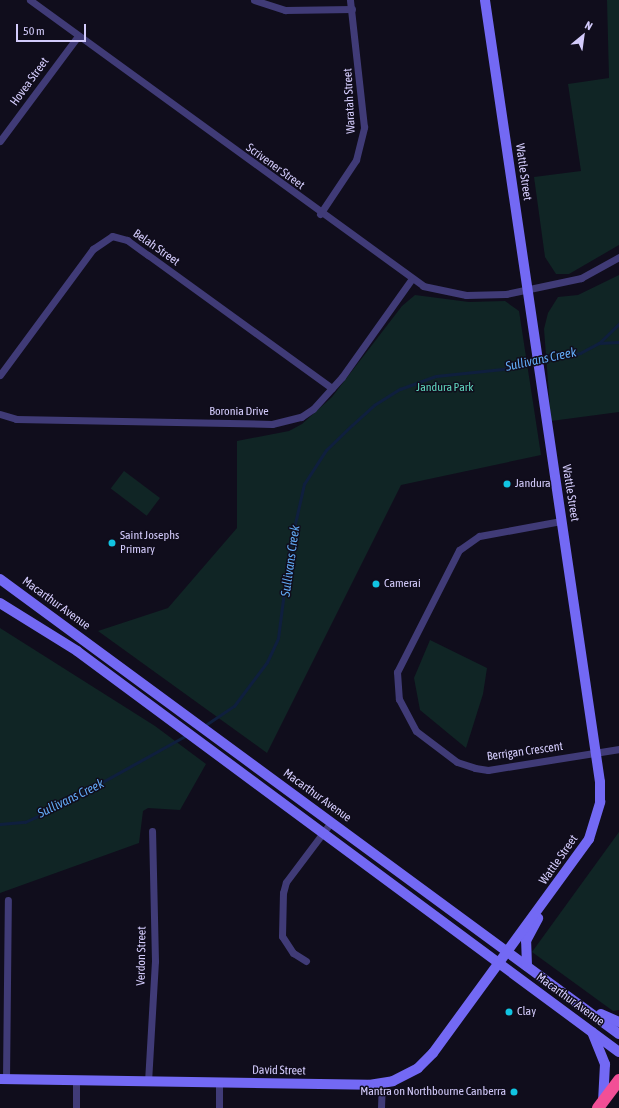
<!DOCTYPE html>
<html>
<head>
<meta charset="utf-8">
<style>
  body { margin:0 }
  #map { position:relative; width:619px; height:1108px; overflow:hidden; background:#100d1c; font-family:"Asap Condensed",sans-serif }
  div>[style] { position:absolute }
  .green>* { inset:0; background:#102525; transform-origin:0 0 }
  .stream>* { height:3px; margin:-1.5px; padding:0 1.5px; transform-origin:1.5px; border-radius:1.5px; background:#0f1f3e }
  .street>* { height:7px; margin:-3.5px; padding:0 3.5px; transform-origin:3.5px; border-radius:3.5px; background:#403b77 }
  .secondary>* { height:10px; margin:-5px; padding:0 5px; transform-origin:5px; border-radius:5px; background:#7369f4 }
  .highway>* { height:12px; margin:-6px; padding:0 6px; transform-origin:6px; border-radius:6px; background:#f24f96 }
  .dots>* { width:11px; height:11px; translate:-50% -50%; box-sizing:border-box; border:2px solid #100d1c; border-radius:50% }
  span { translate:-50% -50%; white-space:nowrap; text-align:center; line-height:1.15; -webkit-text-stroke:3px #100d1c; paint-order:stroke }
  .street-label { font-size:12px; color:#d3cbfb }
  .park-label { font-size:12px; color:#5ed4bc }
  .poi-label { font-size:12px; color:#d3cbfb }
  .left { translate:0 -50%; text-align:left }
  .right { translate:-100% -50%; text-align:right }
  .water-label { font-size:13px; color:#61a9f3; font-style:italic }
  .north { position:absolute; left:563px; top:16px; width:40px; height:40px; -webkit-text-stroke:3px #100d1c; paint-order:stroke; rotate:29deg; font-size:11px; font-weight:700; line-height:16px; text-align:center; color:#d3cbfb }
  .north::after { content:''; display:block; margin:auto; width:14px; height:18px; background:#d3cbfb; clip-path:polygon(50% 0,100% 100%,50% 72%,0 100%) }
  .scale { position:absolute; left:16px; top:24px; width:70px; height:18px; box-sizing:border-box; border:2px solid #d3cbfb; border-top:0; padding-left:5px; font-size:12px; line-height:14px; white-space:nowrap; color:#d3cbfb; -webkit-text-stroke:3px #100d1c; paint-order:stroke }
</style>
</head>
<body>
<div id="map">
  <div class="green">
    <i style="clip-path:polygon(607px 0,619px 0,619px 245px,569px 274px,556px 274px,545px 257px,534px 177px,581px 171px,568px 84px,609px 78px)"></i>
    <i style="clip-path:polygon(619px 275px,619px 412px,551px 421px,544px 329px,548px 313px,558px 297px,578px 295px)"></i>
    <i style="clip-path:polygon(415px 295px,469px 302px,505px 301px,519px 311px,541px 455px,401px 485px,267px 753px,98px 631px,168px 608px,237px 528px,237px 441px,289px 431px,302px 424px,332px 397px,402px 306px)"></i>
    <i style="left:124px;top:471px;width:45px;height:22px;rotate:37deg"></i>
    <i style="clip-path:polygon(0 628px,155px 726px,206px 764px,180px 810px,148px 808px,143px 811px,139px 843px,0 893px)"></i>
    <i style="clip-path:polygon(430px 640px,487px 668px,483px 694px,466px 748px,420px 710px,414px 678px)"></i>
    <i style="clip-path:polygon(619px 832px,619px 1010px,613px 1011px,532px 952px)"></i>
  </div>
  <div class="stream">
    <i style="left:599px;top:343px;width:20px;rotate:-3deg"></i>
    <i style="left:204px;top:726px;width:36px;rotate:-34deg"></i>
    <i style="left:234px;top:706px;width:55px;rotate:-53.1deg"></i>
    <i style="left:267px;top:662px;width:26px;rotate:-65deg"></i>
    <i style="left:278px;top:638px;width:93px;rotate:-82.6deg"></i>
    <i style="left:290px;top:546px;width:64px;rotate:-77.3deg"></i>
    <i style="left:304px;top:484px;width:40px;rotate:-57.1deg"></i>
    <i style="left:326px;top:450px;width:36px;rotate:-44deg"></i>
    <i style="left:352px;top:425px;width:30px;rotate:-42deg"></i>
    <i style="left:374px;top:405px;width:31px;rotate:-32deg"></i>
    <i style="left:400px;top:389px;width:38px;rotate:-20deg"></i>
    <i style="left:436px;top:376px;width:67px;rotate:-6deg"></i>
    <i style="left:503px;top:369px;width:79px;rotate:-11.7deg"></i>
    <i style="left:580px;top:353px;width:21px;rotate:-28deg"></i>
    <i style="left:599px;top:343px;width:28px;rotate:-44deg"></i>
    <i style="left:0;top:824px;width:25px;rotate:-5deg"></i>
    <i style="left:25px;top:822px;width:40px;rotate:-25deg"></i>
    <i style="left:61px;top:805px;width:144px;rotate:-29.1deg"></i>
  </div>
  <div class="street">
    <i style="left:30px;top:0;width:486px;rotate:36deg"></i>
    <i style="left:423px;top:286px;width:44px;rotate:11.8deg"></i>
    <i style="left:466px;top:295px;width:40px;rotate:-1.4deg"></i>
    <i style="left:506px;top:294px;width:77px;rotate:-12deg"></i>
    <i style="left:581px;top:278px;width:43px;rotate:-28.9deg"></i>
    <i style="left:254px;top:0;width:33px;rotate:18deg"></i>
    <i style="left:285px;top:10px;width:67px;rotate:-0.9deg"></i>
    <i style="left:0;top:141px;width:131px;rotate:-53.4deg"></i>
    <i style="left:320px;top:214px;width:65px;rotate:-56.3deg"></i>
    <i style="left:356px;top:160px;width:34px;rotate:-76deg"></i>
    <i style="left:364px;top:127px;width:128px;rotate:-96.3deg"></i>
    <i style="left:0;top:375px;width:157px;rotate:-53.6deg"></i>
    <i style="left:93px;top:249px;width:23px;rotate:-34deg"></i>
    <i style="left:112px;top:236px;width:16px;rotate:15deg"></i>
    <i style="left:127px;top:240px;width:26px;rotate:36deg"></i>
    <i style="left:148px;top:255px;width:227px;rotate:35.9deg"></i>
    <i style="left:0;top:414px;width:17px;rotate:17deg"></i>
    <i style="left:16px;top:419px;width:256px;rotate:1.1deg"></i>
    <i style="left:272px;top:424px;width:30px;rotate:-14deg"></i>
    <i style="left:301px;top:417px;width:14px;rotate:-34deg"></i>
    <i style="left:313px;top:409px;width:43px;rotate:-47.8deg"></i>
    <i style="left:342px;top:377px;width:119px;rotate:-54.6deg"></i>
    <i style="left:561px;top:521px;width:83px;rotate:169.6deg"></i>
    <i style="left:479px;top:536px;width:24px;rotate:145deg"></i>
    <i style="left:459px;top:550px;width:137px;rotate:116.9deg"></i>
    <i style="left:397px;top:672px;width:27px;rotate:86deg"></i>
    <i style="left:399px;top:699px;width:36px;rotate:62deg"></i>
    <i style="left:416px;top:731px;width:51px;rotate:37.1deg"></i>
    <i style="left:457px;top:762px;width:19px;rotate:18deg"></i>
    <i style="left:475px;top:768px;width:13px;rotate:9deg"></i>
    <i style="left:488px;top:770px;width:133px;rotate:-9.1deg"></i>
    <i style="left:306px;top:961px;width:15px;rotate:-148deg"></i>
    <i style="left:293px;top:953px;width:20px;rotate:-123deg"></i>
    <i style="left:282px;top:936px;width:43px;rotate:-88.7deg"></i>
    <i style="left:283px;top:893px;width:11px;rotate:-75deg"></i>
    <i style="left:286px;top:882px;width:75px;rotate:-53.1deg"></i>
    <i style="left:6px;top:1079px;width:179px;rotate:-89.4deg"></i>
    <i style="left:76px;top:1080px;width:28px;rotate:90deg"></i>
    <i style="left:148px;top:1082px;width:121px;rotate:-86.7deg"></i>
    <i style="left:155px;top:961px;width:130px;rotate:-91.3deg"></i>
    <i style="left:219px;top:1083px;width:25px;rotate:90deg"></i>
    <i style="left:381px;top:1108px;width:25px;rotate:-88deg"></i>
  </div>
  <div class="secondary">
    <i style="left:0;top:579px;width:768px;rotate:36.32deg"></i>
    <i style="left:0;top:603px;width:91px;rotate:31.9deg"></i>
    <i style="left:77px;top:651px;width:674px;rotate:36.5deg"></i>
    <i style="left:527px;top:966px;width:25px;rotate:-92deg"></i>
    <i style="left:526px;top:941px;width:26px;rotate:-62deg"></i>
    <i style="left:601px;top:1014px;width:20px;rotate:24deg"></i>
    <i style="left:592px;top:1032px;width:35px;rotate:68deg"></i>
    <i style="left:605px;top:1064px;width:38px;rotate:93deg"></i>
    <i style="left:0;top:1079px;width:369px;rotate:0.9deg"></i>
    <i style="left:369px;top:1085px;width:24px;rotate:-9deg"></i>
    <i style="left:393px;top:1081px;width:28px;rotate:-27deg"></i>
    <i style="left:418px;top:1068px;width:21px;rotate:-45deg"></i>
    <i style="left:433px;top:1053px;width:265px;rotate:-53.9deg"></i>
    <i style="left:589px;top:839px;width:39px;rotate:-73deg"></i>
    <i style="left:600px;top:802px;width:20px;rotate:-90deg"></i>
    <i style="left:600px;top:782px;width:790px;rotate:-98.37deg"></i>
  </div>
  <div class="highway">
    <i style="left:598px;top:1108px;width:35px;rotate:-53deg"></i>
  </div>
  <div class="dots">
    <i style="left:507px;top:484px;background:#11c4e2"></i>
    <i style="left:112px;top:543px;background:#11c4e2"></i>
    <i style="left:376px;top:584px;background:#11c4e2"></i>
    <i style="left:509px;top:1012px;background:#11c4e2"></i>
    <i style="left:514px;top:1092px;background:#11c4e2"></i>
  </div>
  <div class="street-label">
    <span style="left:30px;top:82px;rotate:-54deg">Hovea Street</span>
    <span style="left:350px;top:101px;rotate:-93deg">Waratah Street</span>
    <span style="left:275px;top:167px;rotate:36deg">Scrivener Street</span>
    <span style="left:523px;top:172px;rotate:82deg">Wattle Street</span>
    <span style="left:156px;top:248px;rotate:35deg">Belah Street</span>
    <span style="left:239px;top:412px">Boronia Drive</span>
    <span style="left:570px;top:493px;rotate:81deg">Wattle Street</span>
    <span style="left:56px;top:604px;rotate:36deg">Macarthur Avenue</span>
    <span style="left:525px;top:752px;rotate:-8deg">Berrigan Crescent</span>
    <span style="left:317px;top:796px;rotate:36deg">Macarthur Avenue</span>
    <span style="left:559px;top:860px;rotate:-55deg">Wattle Street</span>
    <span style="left:142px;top:956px;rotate:-89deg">Verdon Street</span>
    <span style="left:570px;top:1000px;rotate:36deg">Macarthur Avenue</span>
    <span style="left:279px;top:1071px;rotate:1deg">David Street</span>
  </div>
  <div class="park-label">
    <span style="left:445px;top:388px">Jandura Park</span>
  </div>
  <div class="poi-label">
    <span class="left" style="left:515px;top:484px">Jandura</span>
    <span class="left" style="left:120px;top:543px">Saint Josephs<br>Primary</span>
    <span class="left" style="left:384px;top:584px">Camerai</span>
    <span class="left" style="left:517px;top:1012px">Clay</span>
    <span class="right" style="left:506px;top:1092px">Mantra on Northbourne Canberra</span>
  </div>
  <div class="water-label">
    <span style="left:541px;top:360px;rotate:-12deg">Sullivans Creek</span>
    <span style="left:291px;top:561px;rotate:-82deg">Sullivans Creek</span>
    <span style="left:71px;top:799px;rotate:-26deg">Sullivans Creek</span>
  </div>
  <div class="north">N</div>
  <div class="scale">50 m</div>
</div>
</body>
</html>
